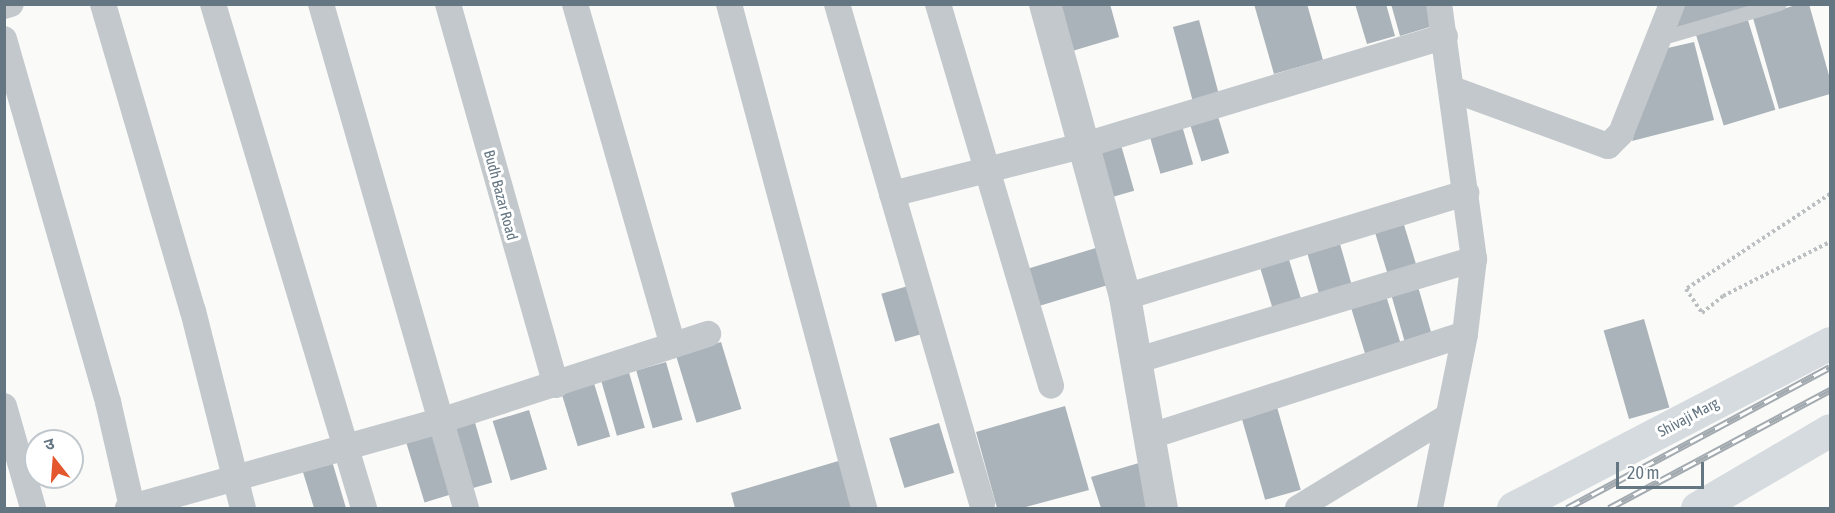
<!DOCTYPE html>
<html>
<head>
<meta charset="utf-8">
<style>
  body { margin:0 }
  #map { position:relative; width:1835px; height:513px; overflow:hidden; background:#fafaf8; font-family:"Asap Condensed","Noto Sans Devanagari",sans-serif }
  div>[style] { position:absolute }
  .building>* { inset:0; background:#aab3b9; transform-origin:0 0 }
  .path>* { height:4px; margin-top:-2px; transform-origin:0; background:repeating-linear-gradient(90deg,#bbbfc2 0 3px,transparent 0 6px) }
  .service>* { height:14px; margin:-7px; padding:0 7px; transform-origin:7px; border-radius:7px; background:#c3c8cc }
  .minor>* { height:26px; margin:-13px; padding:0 13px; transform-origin:13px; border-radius:13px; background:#c3c8cc }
  .tertiary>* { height:32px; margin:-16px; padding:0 16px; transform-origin:16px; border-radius:16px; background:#c3c8cc }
  .secondary>* { height:33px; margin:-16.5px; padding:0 16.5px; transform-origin:16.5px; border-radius:16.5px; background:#d6dbdf }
  .rail>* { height:7px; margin-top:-3.5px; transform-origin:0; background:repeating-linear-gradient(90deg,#fff 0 14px,#a2aab0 0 28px); box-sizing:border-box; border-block:2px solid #a2aab0 }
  span { translate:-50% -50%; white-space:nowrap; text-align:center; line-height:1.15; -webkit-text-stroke:6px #fff; paint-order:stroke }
  .street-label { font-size:15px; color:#657683 }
  .frame { position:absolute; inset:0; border:6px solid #657683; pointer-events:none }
  .north { position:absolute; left:24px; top:429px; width:60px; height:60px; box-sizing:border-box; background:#fff; border:2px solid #c1c8cd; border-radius:50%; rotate:343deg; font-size:16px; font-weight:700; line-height:24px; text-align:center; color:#657683 }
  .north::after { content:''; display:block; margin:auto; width:21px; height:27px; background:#e4572e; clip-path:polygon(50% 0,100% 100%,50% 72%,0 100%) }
  .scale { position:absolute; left:1616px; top:462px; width:88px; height:27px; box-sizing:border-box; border:3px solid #657683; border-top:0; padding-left:8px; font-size:18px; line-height:21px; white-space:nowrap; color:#657683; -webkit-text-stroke:4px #fff; paint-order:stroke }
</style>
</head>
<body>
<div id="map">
  <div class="building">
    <i style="clip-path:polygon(1055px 4px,1110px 4px,1119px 37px,1069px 52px)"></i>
    <i style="clip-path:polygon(1254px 4px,1307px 4px,1323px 60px,1274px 74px)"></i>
    <i style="clip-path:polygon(1355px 4px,1386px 4px,1395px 36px,1367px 44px)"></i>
    <i style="clip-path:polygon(1391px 4px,1427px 4px,1433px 26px,1400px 36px)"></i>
    <i style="clip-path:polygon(1679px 4px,1749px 4px,1751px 10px,1675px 31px)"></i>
    <i style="clip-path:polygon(1799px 4px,1809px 4px,1830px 79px,1830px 94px,1779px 109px,1753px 18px)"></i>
    <i style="left:1747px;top:17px;width:97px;height:54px;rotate:73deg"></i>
    <i style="left:1199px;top:20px;width:76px;height:27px;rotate:75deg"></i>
    <i style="clip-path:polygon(1694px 42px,1714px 120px,1632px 141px,1659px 50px)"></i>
    <i style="left:1216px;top:110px;width:45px;height:29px;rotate:73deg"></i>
    <i style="left:1181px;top:122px;width:44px;height:34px;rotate:74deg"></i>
    <i style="left:1119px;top:138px;width:55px;height:29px;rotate:74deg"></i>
    <i style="left:1401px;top:215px;width:59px;height:30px;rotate:73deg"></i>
    <i style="left:1338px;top:237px;width:53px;height:34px;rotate:74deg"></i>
    <i style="left:1099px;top:247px;width:39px;height:78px;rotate:73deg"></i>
    <i style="left:1287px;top:253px;width:51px;height:30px;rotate:73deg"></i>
    <i style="left:1417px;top:283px;width:61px;height:28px;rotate:74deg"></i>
    <i style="left:915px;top:284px;width:50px;height:35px;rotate:74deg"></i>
    <i style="left:1384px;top:289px;width:65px;height:37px;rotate:73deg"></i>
    <i style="left:1644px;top:319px;width:92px;height:42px;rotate:74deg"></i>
    <i style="left:721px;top:342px;width:70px;height:47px;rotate:73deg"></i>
    <i style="left:666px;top:362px;width:60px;height:31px;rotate:74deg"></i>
    <i style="left:628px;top:369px;width:61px;height:29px;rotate:74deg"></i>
    <i style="left:593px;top:380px;width:59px;height:34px;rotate:73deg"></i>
    <i style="clip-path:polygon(1065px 406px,1089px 490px,1022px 508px,997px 508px,976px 432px)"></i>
    <i style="left:1277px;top:407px;width:86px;height:37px;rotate:74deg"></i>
    <i style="left:529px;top:410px;width:62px;height:38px;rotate:73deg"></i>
    <i style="left:474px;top:419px;width:66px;height:27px;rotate:74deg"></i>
    <i style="left:939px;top:423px;width:52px;height:52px;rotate:73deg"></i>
    <i style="left:439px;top:430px;width:65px;height:35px;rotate:73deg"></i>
    <i style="clip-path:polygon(845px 459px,859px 508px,735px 508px,731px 493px)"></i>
    <i style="clip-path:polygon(332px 461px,346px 508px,314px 508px,302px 469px)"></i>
    <i style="clip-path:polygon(1139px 463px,1152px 508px,1101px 508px,1091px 477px)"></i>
  </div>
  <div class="path">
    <i style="left:1830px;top:194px;width:173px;rotate:146.6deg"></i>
    <i style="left:1686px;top:289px;width:29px;rotate:56deg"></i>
    <i style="left:1702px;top:313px;width:27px;rotate:-39deg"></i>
    <i style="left:1723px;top:296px;width:120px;rotate:-26.8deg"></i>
  </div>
  <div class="service">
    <i style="left:1660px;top:39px;width:125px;rotate:-16.3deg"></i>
  </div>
  <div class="minor">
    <i style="left:103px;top:4px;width:320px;rotate:73.7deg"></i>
    <i style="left:193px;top:311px;width:203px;rotate:75.8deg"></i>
    <i style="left:213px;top:4px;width:526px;rotate:73.32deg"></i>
    <i style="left:321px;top:4px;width:524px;rotate:73.95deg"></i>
    <i style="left:448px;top:4px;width:396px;rotate:74.2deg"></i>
    <i style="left:575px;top:4px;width:355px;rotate:74deg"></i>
    <i style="left:729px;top:4px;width:522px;rotate:75deg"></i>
    <i style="left:837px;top:4px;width:520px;rotate:73.8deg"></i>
    <i style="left:938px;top:4px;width:398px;rotate:73.5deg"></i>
    <i style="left:4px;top:6px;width:7px;rotate:-16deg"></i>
    <i style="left:4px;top:39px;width:378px;rotate:74deg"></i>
    <i style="left:108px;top:402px;width:108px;rotate:77.1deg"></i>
    <i style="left:1452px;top:89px;width:166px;rotate:20.1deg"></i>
    <i style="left:1608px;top:146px;width:18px;rotate:-45deg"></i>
    <i style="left:1621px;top:133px;width:139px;rotate:-68.4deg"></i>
    <i style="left:892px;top:194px;width:199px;rotate:-14.2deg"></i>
    <i style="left:1085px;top:145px;width:376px;rotate:-16.8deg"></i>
    <i style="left:1125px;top:297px;width:357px;rotate:-17deg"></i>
    <i style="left:1138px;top:360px;width:351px;rotate:-16.7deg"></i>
    <i style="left:4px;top:406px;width:106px;rotate:74.1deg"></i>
    <i style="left:1148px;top:437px;width:333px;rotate:-18deg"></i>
    <i style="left:128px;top:508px;width:324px;rotate:-15.6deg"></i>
    <i style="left:440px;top:421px;width:282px;rotate:-18deg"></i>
    <i style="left:1298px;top:508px;width:175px;rotate:-31.4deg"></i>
    <i style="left:1430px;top:508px;width:177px;rotate:-78.6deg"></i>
    <i style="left:1465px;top:334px;width:76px;rotate:-83.2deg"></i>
    <i style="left:1474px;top:259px;width:257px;rotate:-97.8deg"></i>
  </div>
  <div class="tertiary">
    <i style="left:1045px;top:4px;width:304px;rotate:74.7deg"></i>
    <i style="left:1125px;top:297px;width:214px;rotate:80.1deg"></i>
  </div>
  <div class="secondary">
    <i style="left:1513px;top:508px;width:357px;rotate:-27.5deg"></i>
    <i style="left:1697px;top:508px;width:154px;rotate:-30.4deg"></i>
  </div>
  <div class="rail">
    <i style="left:1567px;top:508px;width:298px;rotate:-28.2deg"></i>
    <i style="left:1609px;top:508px;width:251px;rotate:-28.1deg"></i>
  </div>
  <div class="street-label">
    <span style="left:501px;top:195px;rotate:75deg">Budh Bazar Road</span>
    <span style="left:1688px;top:417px;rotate:-28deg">Shivaji Marg</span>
  </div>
  <div class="frame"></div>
  <div class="north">उ</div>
  <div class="scale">20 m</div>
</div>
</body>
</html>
